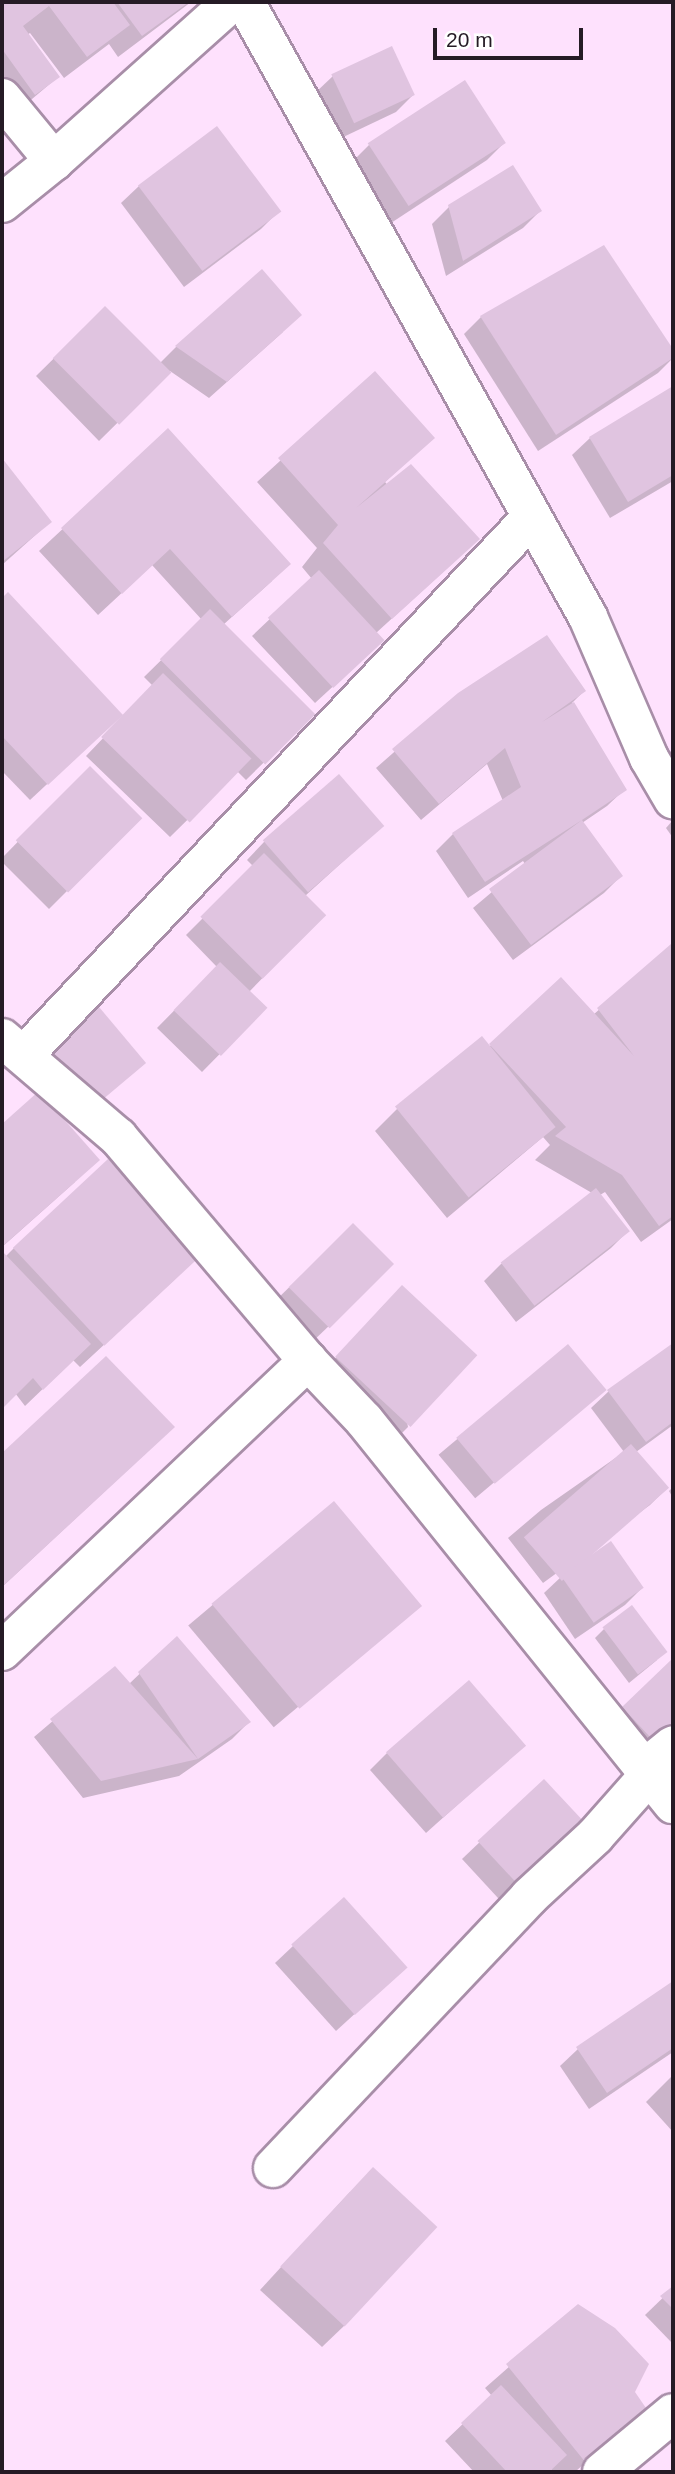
<!DOCTYPE html>
<html>
<head>
<meta charset="utf-8">
<style>
  body { margin:0 }
  #map { position:relative; width:675px; height:2474px; overflow:hidden; background:#fee1fd; font-family:Helvetica,sans-serif }
  div>[style] { position:absolute }
  .shadow>* { inset:0; background:#0003; transform-origin:0 0 }
  .building>* { inset:0; background:#e0c4e0; transform-origin:0 0 }
  .roads { filter:drop-shadow(2px 0 #a88ea8) drop-shadow(-2px 0 #a88ea8) drop-shadow(0 2px #a88ea8) drop-shadow(0 -2px #a88ea8) }
  .minor>* { height:38px; margin:-19px; padding:0 19px; transform-origin:19px; border-radius:19px; background:#fff }
  span { translate:-50% -50%; white-space:nowrap; text-align:center; line-height:1.15; -webkit-text-stroke:5px #fff; paint-order:stroke }
  .frame { position:absolute; inset:0; border:4px solid #251b25; pointer-events:none }
  .scale { position:absolute; left:433px; top:28px; width:150px; height:32px; box-sizing:border-box; border:4px solid #251b25; border-top:0; padding-left:9px; font-size:21px; line-height:24px; white-space:nowrap; color:#251b25; -webkit-text-stroke:5px #fff; paint-order:stroke }
</style>
</head>
<body>
<div id="map">
  <div class="shadow">
    <i style="clip-path:polygon(2px 2px,191px 2px,118px 57px,109px 44px,64px 78px,30px 33px,27px 35px,58px 77px,12px 116px,2px 102px)"></i>
    <i style="clip-path:polygon(391px 49px,413px 95px,396px 112px,337px 140px,315px 93px,333px 76px)"></i>
    <i style="clip-path:polygon(504px 143px,487px 160px,391px 223px,352px 162px,369px 145px)"></i>
    <i style="clip-path:polygon(139px 186px,278px 212px,261px 229px,184px 287px,121px 203px)"></i>
    <i style="clip-path:polygon(449px 207px,540px 211px,523px 228px,446px 276px,432px 224px)"></i>
    <i style="clip-path:polygon(604px 248px,673px 352px,673px 358px,658px 373px,538px 451px,464px 334px,481px 317px)"></i>
    <i style="clip-path:polygon(105px 308px,159px 364px,176px 347px,283px 332px,209px 398px,170px 371px,99px 441px,36px 376px)"></i>
    <i style="clip-path:polygon(375px 374px,432px 438px,385px 482px,455px 561px,376px 633px,365px 657px,315px 703px,252px 636px,312px 579px,302px 567px,317px 548px,257px 482px)"></i>
    <i style="clip-path:polygon(673px 388px,673px 481px,610px 518px,572px 455px,590px 438px)"></i>
    <i style="clip-path:polygon(168px 431px,272px 581px,223px 625px,312px 715px,246px 780px,237px 771px,170px 837px,86px 756px,153px 686px,144px 677px,202px 620px,152px 565px,98px 615px,39px 551px)"></i>
    <i style="clip-path:polygon(2px 461px,50px 522px,2px 565px)"></i>
    <i style="clip-path:polygon(8px 595px,103px 732px,30px 800px,2px 771px,2px 600px)"></i>
    <i style="clip-path:polygon(584px 691px,572px 703px,625px 789px,607px 806px,582px 823px,621px 876px,604px 893px,513px 960px,473px 908px,525px 864px,523px 861px,468px 898px,436px 851px,453px 834px,503px 801px,487px 764px,421px 820px,376px 768px,459px 695px)"></i>
    <i style="clip-path:polygon(673px 749px,673px 797px,662px 760px)"></i>
    <i style="clip-path:polygon(90px 768px,140px 818px,49px 909px,2px 862px,2px 858px)"></i>
    <i style="clip-path:polygon(673px 820px,673px 838px,666px 828px)"></i>
    <i style="clip-path:polygon(382px 826px,305px 896px,324px 915px,249px 992px,265px 1008px,202px 1072px,157px 1028px,217px 967px,186px 935px,254px 867px,247px 860px,264px 842px)"></i>
    <i style="clip-path:polygon(671px 946px,673px 949px,673px 1219px,641px 1242px,605px 1192px,600px 1195px,628px 1231px,611px 1248px,516px 1322px,484px 1281px,501px 1264px,592px 1193px,535px 1160px,550px 1145px,543px 1137px,447px 1218px,375px 1131px,398px 1108px,489px 1047px,561px 979px,593px 1015px)"></i>
    <i style="clip-path:polygon(39px 1094px,75px 1182px,2px 1247px,2px 1126px)"></i>
    <i style="clip-path:polygon(353px 1225px,375px 1282px,310px 1344px,271px 1305px)"></i>
    <i style="clip-path:polygon(14px 1248px,174px 1280px,80px 1367px,73px 1360px,25px 1406px,15px 1393px,2px 1407px,2px 1256px,5px 1257px)"></i>
    <i style="clip-path:polygon(385px 1304px,408px 1427px,391px 1444px,319px 1376px)"></i>
    <i style="clip-path:polygon(673px 1345px,673px 1425px,636px 1452px,667px 1488px,650px 1505px,543px 1583px,508px 1538px,541px 1510px,624px 1452px,591px 1408px,609px 1391px)"></i>
    <i style="left:568px;top:1346px;width:57px;height:169px;rotate:50deg"></i>
    <i style="clip-path:polygon(106px 1359px,150px 1449px,2px 1587px,2px 1456px)"></i>
    <i style="clip-path:polygon(673px 1487px,673px 1498px,669px 1491px)"></i>
    <i style="left:333px;top:1504px;width:133px;height:189px;rotate:50deg"></i>
    <i style="clip-path:polygon(562px 1576px,642px 1588px,625px 1605px,575px 1639px,544px 1593px)"></i>
    <i style="clip-path:polygon(604px 1629px,657px 1660px,629px 1683px,595px 1638px)"></i>
    <i style="clip-path:polygon(177px 1638px,249px 1722px,232px 1739px,179px 1776px,83px 1798px,34px 1737px,115px 1668px,129px 1684px)"></i>
    <i style="clip-path:polygon(673px 1660px,673px 1740px,645px 1767px,606px 1725px)"></i>
    <i style="clip-path:polygon(523px 1746px,426px 1833px,370px 1770px,387px 1753px)"></i>
    <i style="clip-path:polygon(544px 1781px,510px 1911px,462px 1859px)"></i>
    <i style="clip-path:polygon(293px 1946px,405px 1968px,336px 2031px,275px 1963px)"></i>
    <i style="clip-path:polygon(673px 1983px,673px 2052px,589px 2109px,560px 2066px,578px 2049px)"></i>
    <i style="clip-path:polygon(673px 2075px,673px 2132px,646px 2102px)"></i>
    <i style="clip-path:polygon(350px 2192px,345px 2325px,322px 2347px,260px 2290px)"></i>
    <i style="clip-path:polygon(673px 2288px,673px 2344px,645px 2315px)"></i>
    <i style="clip-path:polygon(578px 2306px,633px 2392px,621px 2430px,575px 2472px,553px 2472px,551px 2469px,547px 2472px,474px 2472px,445px 2441px,492px 2396px,485px 2388px)"></i>
  </div>
  <div class="building">
    <i style="clip-path:polygon(2px 2px,113px 2px,130px 25px,87px 57px,49px 6px,23px 26px,60px 77px,35px 95px,2px 49px)"></i>
    <i style="clip-path:polygon(117px 2px,189px 2px,142px 36px)"></i>
    <i style="left:392px;top:46px;width:54px;height:67px;rotate:65deg"></i>
    <i style="left:465px;top:80px;width:75px;height:116px;rotate:57deg"></i>
    <i style="left:217px;top:126px;width:107px;height:99px;rotate:53deg"></i>
    <i style="clip-path:polygon(513px 165px,542px 211px,463px 261px,448px 205px)"></i>
    <i style="clip-path:polygon(604px 245px,673px 349px,673px 358px,556px 435px,480px 316px)"></i>
    <i style="clip-path:polygon(262px 269px,302px 315px,227px 382px,175px 346px)"></i>
    <i style="left:105px;top:306px;width:94px;height:74px;rotate:45deg"></i>
    <i style="clip-path:polygon(375px 371px,435px 438px,356px 508px,411px 464px,480px 539px,392px 619px,323px 543px,338px 525px,278px 458px)"></i>
    <i style="clip-path:polygon(673px 386px,673px 475px,628px 502px,589px 437px)"></i>
    <i style="clip-path:polygon(168px 428px,291px 564px,232px 617px,170px 549px,122px 594px,61px 528px)"></i>
    <i style="clip-path:polygon(2px 458px,52px 522px,2px 562px)"></i>
    <i style="left:319px;top:570px;width:96px;height:70px;rotate:47deg"></i>
    <i style="clip-path:polygon(8px 592px,123px 715px,48px 785px,2px 736px,2px 598px)"></i>
    <i style="left:210px;top:609px;width:149px;height:71px;rotate:45deg"></i>
    <i style="clip-path:polygon(547px 635px,586px 691px,542px 722px,574px 702px,627px 790px,582px 820px,623px 876px,531px 945px,489px 889px,582px 820px,485px 882px,452px 833px,521px 787px,505px 748px,439px 804px,392px 749px,458px 693px)"></i>
    <i style="left:163px;top:673px;width:123px;height:89px;rotate:44deg"></i>
    <i style="left:90px;top:766px;width:74px;height:105px;rotate:45deg"></i>
    <i style="left:339px;top:774px;width:69px;height:101px;rotate:49deg"></i>
    <i style="left:264px;top:853px;width:88px;height:90px;rotate:45deg"></i>
    <i style="clip-path:polygon(671px 944px,673px 947px,673px 1216px,659px 1226px,622px 1175px,555px 1136px,566px 1127px,489px 1044px,561px 977px,634px 1056px,597px 1008px)"></i>
    <i style="left:220px;top:962px;width:66px;height:67px;rotate:44deg"></i>
    <i style="left:94px;top:1001px;width:81px;height:73px;rotate:50deg"></i>
    <i style="left:482px;top:1036px;width:117px;height:112px;rotate:51deg"></i>
    <i style="clip-path:polygon(39px 1091px,100px 1160px,4px 1245px,2px 1124px)"></i>
    <i style="left:108px;top:1159px;width:134px;height:130px;rotate:47deg"></i>
    <i style="left:596px;top:1188px;width:55px;height:121px;rotate:52deg"></i>
    <i style="left:353px;top:1223px;width:58px;height:91px;rotate:45deg"></i>
    <i style="clip-path:polygon(3px 1252px,91px 1344px,43px 1390px,33px 1378px,2px 1409px)"></i>
    <i style="left:402px;top:1285px;width:103px;height:98px;rotate:43deg"></i>
    <i style="clip-path:polygon(673px 1343px,673px 1422px,646px 1442px,607px 1390px)"></i>
    <i style="left:568px;top:1344px;width:60px;height:146px;rotate:50deg"></i>
    <i style="clip-path:polygon(106px 1356px,175px 1427px,2px 1587px,2px 1453px)"></i>
    <i style="left:631px;top:1444px;width:58px;height:142px;rotate:49deg"></i>
    <i style="left:334px;top:1501px;width:137px;height:160px;rotate:50deg"></i>
    <i style="left:611px;top:1541px;width:57px;height:61px;rotate:55deg"></i>
    <i style="left:632px;top:1605px;width:59px;height:37px;rotate:53deg"></i>
    <i style="clip-path:polygon(177px 1636px,251px 1722px,198px 1759px,138px 1672px)"></i>
    <i style="clip-path:polygon(673px 1658px,673px 1741px,663px 1751px,622px 1707px)"></i>
    <i style="clip-path:polygon(115px 1666px,198px 1759px,101px 1781px,50px 1719px)"></i>
    <i style="left:469px;top:1680px;width:87px;height:110px;rotate:49deg"></i>
    <i style="left:544px;top:1779px;width:74px;height:91px;rotate:47deg"></i>
    <i style="left:344px;top:1897px;width:95px;height:71px;rotate:48deg"></i>
    <i style="clip-path:polygon(673px 1981px,673px 2048px,607px 2093px,576px 2047px)"></i>
    <i style="left:373px;top:2167px;width:88px;height:136px;rotate:43deg"></i>
    <i style="clip-path:polygon(673px 2286px,673px 2309px,660px 2296px)"></i>
    <i style="clip-path:polygon(578px 2304px,615px 2328px,649px 2364px,635px 2392px,646px 2408px,586px 2463px,506px 2364px)"></i>
    <i style="clip-path:polygon(501px 2385px,567px 2455px,549px 2472px,507px 2472px,461px 2423px)"></i>
  </div>
  <div class="roads">
    <div class="minor">
      <i style="left:245px;top:2px;width:704px;rotate:60.85deg"></i>
      <i style="left:588px;top:617px;width:154px;rotate:66.6deg"></i>
      <i style="left:649px;top:758px;width:48px;rotate:59.7deg"></i>
      <i style="left:2px;top:98px;width:82px;rotate:50.5deg"></i>
      <i style="left:2px;top:203px;width:67px;rotate:-38.9deg"></i>
      <i style="left:54px;top:161px;width:239px;rotate:-41.8deg"></i>
      <i style="left:2px;top:1038px;width:153px;rotate:40.5deg"></i>
      <i style="left:118px;top:1137px;width:294px;rotate:49.7deg"></i>
      <i style="left:308px;top:1361px;width:81px;rotate:46.5deg"></i>
      <i style="left:364px;top:1420px;width:493px;rotate:51.2deg"></i>
      <i style="left:24px;top:1055px;width:739px;rotate:-46.65deg"></i>
      <i style="left:2px;top:1651px;width:422px;rotate:-43.5deg"></i>
      <i style="left:645px;top:1768px;width:36px;rotate:-39deg"></i>
      <i style="left:273px;top:2168px;width:373px;rotate:-46.6deg"></i>
      <i style="left:529px;top:1897px;width:90px;rotate:-42.7deg"></i>
      <i style="left:595px;top:1836px;width:83px;rotate:-48.4deg"></i>
      <i style="left:602px;top:2472px;width:92px;rotate:-39.7deg"></i>
    </div>
  </div>
  <div class="frame"></div>
  <div class="scale">20 m</div>
</div>
</body>
</html>
